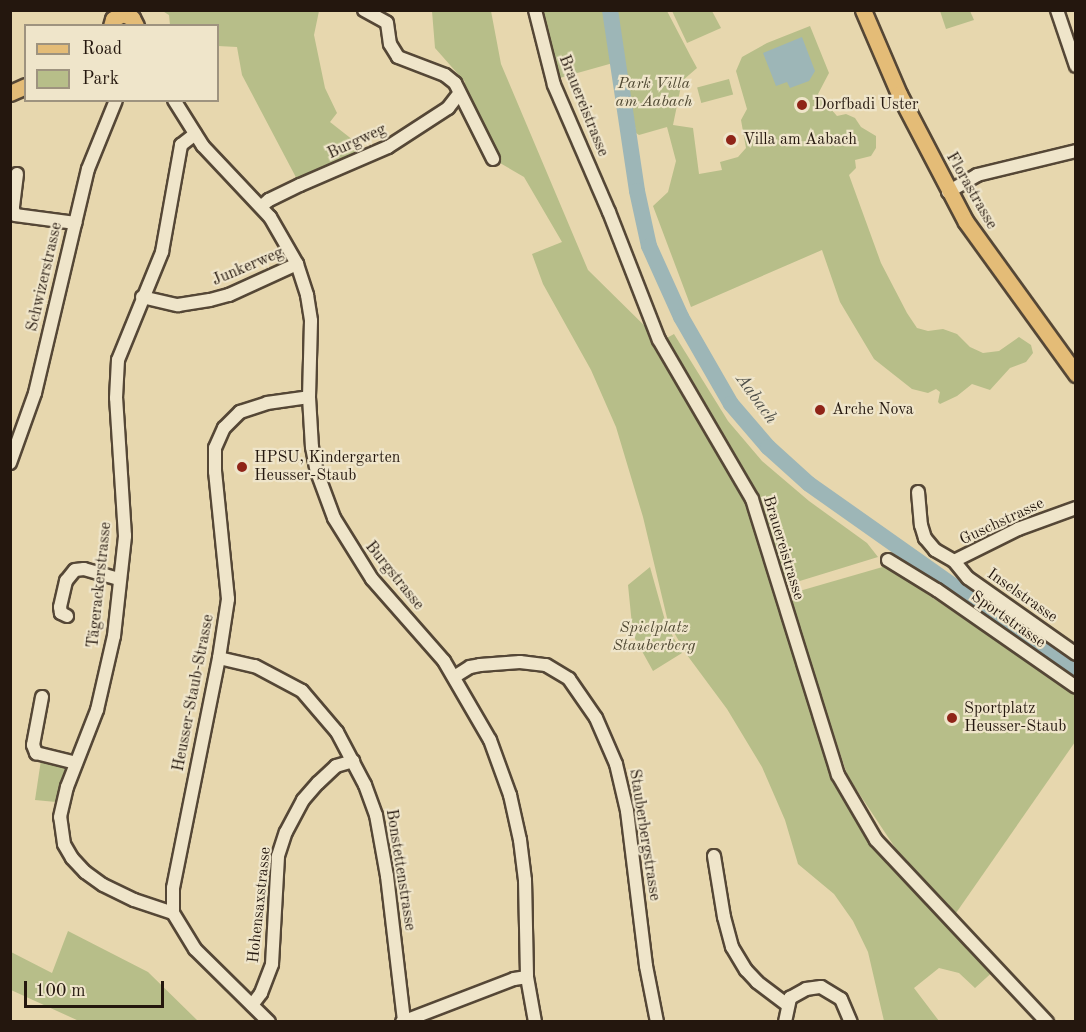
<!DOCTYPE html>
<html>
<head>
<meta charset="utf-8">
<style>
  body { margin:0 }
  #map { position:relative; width:1086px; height:1032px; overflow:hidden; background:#e7d7ae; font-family:"Old Standard TT",serif }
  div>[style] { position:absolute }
  .green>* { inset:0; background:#b7be89; transform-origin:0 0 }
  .water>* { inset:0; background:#9db6b7 }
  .river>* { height:16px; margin:-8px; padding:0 8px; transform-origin:8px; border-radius:8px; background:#9db6b7 }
  .roads { filter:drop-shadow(2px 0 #554736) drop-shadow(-2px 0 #554736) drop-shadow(0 2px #554736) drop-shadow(0 -2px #554736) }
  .minor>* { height:12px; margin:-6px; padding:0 6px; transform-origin:6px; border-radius:6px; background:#efe5ca }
  .major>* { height:15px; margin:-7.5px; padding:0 7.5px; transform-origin:7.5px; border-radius:7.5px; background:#e4bc77 }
  .dots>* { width:16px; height:16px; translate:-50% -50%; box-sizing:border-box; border:3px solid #efe5ca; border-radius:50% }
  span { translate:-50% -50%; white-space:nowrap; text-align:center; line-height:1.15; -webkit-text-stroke:4.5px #efe5ca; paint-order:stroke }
  .park-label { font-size:16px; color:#504933; font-style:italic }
  .poi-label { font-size:16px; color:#24170e }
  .left { translate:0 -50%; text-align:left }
  .street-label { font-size:16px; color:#24170e }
  .water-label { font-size:18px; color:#4e4f49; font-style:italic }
  .frame { position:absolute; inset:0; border:12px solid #24170e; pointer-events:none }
  .legend { position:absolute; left:24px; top:24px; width:195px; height:78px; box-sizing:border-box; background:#efe5ca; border:2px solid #9e937f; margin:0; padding:8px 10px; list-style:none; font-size:18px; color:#24170e }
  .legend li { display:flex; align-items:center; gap:12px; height:30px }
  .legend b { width:30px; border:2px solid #9e937f }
  .scale { position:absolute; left:24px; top:981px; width:140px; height:27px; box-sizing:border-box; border:3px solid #24170e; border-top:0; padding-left:8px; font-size:18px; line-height:21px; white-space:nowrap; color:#24170e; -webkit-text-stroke:4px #efe5ca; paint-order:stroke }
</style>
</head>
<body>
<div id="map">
  <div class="green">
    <i style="clip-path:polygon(161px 10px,319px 11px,314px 35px,325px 88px,337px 113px,330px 122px,372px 155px,300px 185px,242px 75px,237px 47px,218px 46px,218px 26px,170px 25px,169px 15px)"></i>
    <i style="clip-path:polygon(432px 11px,491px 11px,501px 64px,588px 270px,659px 340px,752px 499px,838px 775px,876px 840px,997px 968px,975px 988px,959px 973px,939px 968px,914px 988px,939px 1021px,884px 1021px,868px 952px,853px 921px,834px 894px,798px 864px,785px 820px,762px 767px,727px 709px,687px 655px,668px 622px,643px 517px,616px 427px,591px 370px,543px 284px,532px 254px,562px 242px,524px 177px,493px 159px,459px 94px,465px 82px,435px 48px)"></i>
    <i style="clip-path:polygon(542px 11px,606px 11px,613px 63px,556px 79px)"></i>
    <i style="clip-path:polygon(616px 11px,667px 11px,691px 57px,697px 68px,682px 81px,673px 125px,693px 128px,699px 174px,722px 170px,720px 162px,738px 157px,746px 148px,741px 120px,747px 109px,736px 71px,742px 57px,767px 43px,810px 26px,829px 73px,818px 94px,837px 116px,846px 114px,855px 118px,861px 127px,876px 136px,876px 148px,871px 156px,855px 160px,856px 168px,849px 175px,881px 263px,907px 313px,917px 328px,928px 331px,943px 329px,957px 334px,970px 347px,983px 353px,999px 351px,1019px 337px,1031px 345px,1033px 353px,1026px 362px,1010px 368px,990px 390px,972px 384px,957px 396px,940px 404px,938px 402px,940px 392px,936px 389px,928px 393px,912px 389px,874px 359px,840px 302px,822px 250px,691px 307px,653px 206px,668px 192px,676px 161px,667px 127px,639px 135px,636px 133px)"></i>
    <i style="clip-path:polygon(672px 11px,712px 11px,721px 28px,687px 43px)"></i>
    <i style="clip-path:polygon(940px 11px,970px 11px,974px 20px,946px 29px)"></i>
    <i style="left:729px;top:79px;width:16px;height:33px;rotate:75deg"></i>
    <i style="clip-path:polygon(674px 334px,728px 421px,762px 461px,809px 501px,867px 543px,878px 557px,790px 584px,778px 574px,756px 501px,665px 339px)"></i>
    <i style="clip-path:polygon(886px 566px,1075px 695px,1075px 742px,956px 913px,898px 852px,848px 777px,791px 606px,796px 592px)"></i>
    <i style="clip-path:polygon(650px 567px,666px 624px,682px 653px,653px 671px,633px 635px,628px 585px)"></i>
    <i style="clip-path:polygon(41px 760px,70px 764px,56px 802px,35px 800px)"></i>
    <i style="clip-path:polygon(68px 931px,148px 972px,198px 1021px,79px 1021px,11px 990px,11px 952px,52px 973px)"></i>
  </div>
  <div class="water">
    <i style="clip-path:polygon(802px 37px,815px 71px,809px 81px,790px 88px,787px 82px,776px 86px,763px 53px)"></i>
  </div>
  <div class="river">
    <i style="left:610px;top:10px;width:183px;rotate:81.5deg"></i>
    <i style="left:637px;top:191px;width:56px;rotate:77.7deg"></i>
    <i style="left:649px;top:246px;width:78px;rotate:65.7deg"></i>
    <i style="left:681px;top:317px;width:100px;rotate:60.1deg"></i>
    <i style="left:731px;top:404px;width:57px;rotate:49.3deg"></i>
    <i style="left:768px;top:447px;width:55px;rotate:42.1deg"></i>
    <i style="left:809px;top:484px;width:327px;rotate:35.2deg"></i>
  </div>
  <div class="roads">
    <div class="minor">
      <i style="left:364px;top:10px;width:26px;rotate:29deg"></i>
      <i style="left:387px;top:23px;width:21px;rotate:82deg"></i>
      <i style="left:390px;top:44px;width:15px;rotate:58deg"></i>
      <i style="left:398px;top:57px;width:50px;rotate:21deg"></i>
      <i style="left:445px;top:75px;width:13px;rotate:39deg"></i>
      <i style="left:455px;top:83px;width:85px;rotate:63.4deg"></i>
      <i style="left:535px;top:10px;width:77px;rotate:75.8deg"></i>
      <i style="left:554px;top:85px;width:138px;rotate:66.6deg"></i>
      <i style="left:609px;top:212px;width:137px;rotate:68.7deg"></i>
      <i style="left:659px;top:340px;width:184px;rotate:59.7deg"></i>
      <i style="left:752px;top:499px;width:289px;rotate:72.7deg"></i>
      <i style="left:838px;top:775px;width:75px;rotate:59.7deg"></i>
      <i style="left:876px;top:840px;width:250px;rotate:46.8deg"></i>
      <i style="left:1057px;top:10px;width:59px;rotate:71.3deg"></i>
      <i style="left:174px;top:100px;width:54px;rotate:57.8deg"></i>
      <i style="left:203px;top:146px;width:98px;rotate:46.7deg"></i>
      <i style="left:270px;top:217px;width:54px;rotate:60.1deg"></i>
      <i style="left:297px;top:264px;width:33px;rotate:72deg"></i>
      <i style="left:307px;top:295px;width:26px;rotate:81deg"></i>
      <i style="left:311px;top:321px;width:76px;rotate:91.5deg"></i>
      <i style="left:309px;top:397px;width:50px;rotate:86.6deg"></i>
      <i style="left:312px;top:447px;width:25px;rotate:79deg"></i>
      <i style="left:317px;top:472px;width:49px;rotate:69.7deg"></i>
      <i style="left:334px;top:518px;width:72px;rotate:58.1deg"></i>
      <i style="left:372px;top:579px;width:109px;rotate:48.7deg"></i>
      <i style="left:444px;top:661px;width:91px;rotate:59.8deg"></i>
      <i style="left:490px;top:740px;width:59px;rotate:70deg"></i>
      <i style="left:510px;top:795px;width:46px;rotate:77.5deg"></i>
      <i style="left:520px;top:840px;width:40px;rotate:82.9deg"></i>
      <i style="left:525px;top:880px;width:97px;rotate:88.8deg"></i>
      <i style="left:527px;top:977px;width:46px;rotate:79.9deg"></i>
      <i style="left:17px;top:174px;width:35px;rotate:97deg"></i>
      <i style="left:13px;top:209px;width:6px;rotate:72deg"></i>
      <i style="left:15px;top:215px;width:61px;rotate:7.6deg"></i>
      <i style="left:948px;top:192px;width:34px;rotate:-30deg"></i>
      <i style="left:977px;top:175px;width:102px;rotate:-13.6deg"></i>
      <i style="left:262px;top:206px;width:9px;rotate:-41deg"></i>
      <i style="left:269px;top:200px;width:34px;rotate:-26deg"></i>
      <i style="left:300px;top:185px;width:96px;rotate:-23.4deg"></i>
      <i style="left:388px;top:147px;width:72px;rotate:-33deg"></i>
      <i style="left:448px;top:108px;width:18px;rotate:-52deg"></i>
      <i style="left:142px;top:297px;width:37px;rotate:13deg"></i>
      <i style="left:178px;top:305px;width:32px;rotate:-9deg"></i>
      <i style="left:210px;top:300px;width:20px;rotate:-15deg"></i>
      <i style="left:229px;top:295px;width:75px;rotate:-24.5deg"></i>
      <i style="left:10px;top:463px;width:74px;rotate:-70.3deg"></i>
      <i style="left:35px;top:393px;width:230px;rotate:-76.7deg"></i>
      <i style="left:88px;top:169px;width:74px;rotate:-67.9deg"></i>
      <i style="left:918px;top:492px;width:33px;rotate:85deg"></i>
      <i style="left:921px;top:525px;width:14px;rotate:73deg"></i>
      <i style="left:925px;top:538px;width:16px;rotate:50deg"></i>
      <i style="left:935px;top:550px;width:22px;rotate:30deg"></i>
      <i style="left:954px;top:561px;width:72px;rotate:-26.6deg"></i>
      <i style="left:1018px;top:529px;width:62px;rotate:-19.9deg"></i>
      <i style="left:888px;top:560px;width:57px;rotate:31.5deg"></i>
      <i style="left:937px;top:590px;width:169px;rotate:34.9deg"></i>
      <i style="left:954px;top:561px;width:22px;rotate:51deg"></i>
      <i style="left:968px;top:578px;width:132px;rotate:35.1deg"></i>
      <i style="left:67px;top:616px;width:7px;rotate:-153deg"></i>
      <i style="left:61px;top:613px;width:6px;rotate:-99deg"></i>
      <i style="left:60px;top:607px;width:27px;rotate:-77deg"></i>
      <i style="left:66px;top:581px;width:14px;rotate:-51deg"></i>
      <i style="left:75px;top:570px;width:9px;rotate:-6deg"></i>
      <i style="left:84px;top:569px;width:36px;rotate:16deg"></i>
      <i style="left:219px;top:658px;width:37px;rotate:13deg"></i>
      <i style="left:255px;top:666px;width:53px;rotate:28deg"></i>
      <i style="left:302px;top:691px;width:54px;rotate:49.5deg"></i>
      <i style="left:337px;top:732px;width:60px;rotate:62.2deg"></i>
      <i style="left:365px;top:785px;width:32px;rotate:70deg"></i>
      <i style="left:376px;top:815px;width:62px;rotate:79.8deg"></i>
      <i style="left:387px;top:876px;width:146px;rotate:83.3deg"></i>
      <i style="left:454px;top:677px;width:19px;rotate:-32deg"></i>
      <i style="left:470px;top:667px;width:10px;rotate:-11deg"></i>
      <i style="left:480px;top:665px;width:40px;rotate:-4.3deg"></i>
      <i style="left:520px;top:662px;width:26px;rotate:7deg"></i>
      <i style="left:546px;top:665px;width:27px;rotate:31deg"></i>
      <i style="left:569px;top:679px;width:47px;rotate:55.3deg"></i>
      <i style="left:596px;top:718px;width:50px;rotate:66.5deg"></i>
      <i style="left:616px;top:764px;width:48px;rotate:76.8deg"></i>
      <i style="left:627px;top:811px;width:156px;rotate:83deg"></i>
      <i style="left:646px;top:966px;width:57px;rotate:78.9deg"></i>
      <i style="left:42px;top:697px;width:49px;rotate:100.6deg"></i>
      <i style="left:33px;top:745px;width:9px;rotate:69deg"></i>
      <i style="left:36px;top:753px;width:41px;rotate:14deg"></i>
      <i style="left:714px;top:856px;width:62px;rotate:80.7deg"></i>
      <i style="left:724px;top:917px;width:31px;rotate:75deg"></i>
      <i style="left:732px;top:947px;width:27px;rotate:59deg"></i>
      <i style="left:746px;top:970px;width:16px;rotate:47deg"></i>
      <i style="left:757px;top:982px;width:39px;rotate:37deg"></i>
      <i style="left:173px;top:913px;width:41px;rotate:-161.6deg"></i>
      <i style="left:134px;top:900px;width:34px;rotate:-154deg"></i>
      <i style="left:103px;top:885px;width:22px;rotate:-144deg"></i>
      <i style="left:85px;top:872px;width:19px;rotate:-133deg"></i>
      <i style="left:72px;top:858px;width:16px;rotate:-120deg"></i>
      <i style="left:64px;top:844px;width:27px;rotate:-98deg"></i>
      <i style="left:60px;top:817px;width:31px;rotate:-77deg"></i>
      <i style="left:67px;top:787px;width:83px;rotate:-68.7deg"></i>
      <i style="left:97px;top:710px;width:76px;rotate:-77.1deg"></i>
      <i style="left:114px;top:636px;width:101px;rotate:-83.7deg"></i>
      <i style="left:125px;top:536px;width:138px;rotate:-93.7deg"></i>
      <i style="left:116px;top:398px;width:38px;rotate:-87deg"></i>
      <i style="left:118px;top:360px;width:117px;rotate:-67.8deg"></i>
      <i style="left:162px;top:252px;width:109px;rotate:-79.9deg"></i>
      <i style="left:181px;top:145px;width:18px;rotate:-38deg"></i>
      <i style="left:252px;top:1005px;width:15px;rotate:-53deg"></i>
      <i style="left:261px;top:993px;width:31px;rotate:-69deg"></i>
      <i style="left:272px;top:964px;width:108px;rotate:-86.8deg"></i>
      <i style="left:278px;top:856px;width:25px;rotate:-72deg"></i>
      <i style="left:286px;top:832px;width:36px;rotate:-62deg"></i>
      <i style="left:303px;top:800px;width:23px;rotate:-49deg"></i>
      <i style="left:318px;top:783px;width:25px;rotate:-43deg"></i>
      <i style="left:336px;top:766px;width:18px;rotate:-16deg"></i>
      <i style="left:269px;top:1022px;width:104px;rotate:-135.4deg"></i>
      <i style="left:195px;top:949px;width:42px;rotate:-121.4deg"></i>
      <i style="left:173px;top:913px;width:25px;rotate:-90deg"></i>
      <i style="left:173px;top:888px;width:235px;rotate:-78.7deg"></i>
      <i style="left:219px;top:658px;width:60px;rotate:-81.3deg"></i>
      <i style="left:228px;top:599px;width:128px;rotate:-95.8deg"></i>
      <i style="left:215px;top:472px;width:24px;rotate:-90deg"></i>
      <i style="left:215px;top:448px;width:22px;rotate:-66deg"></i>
      <i style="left:224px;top:428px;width:23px;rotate:-45deg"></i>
      <i style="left:240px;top:412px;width:28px;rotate:-18deg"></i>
      <i style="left:267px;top:403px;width:42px;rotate:-8.1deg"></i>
      <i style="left:402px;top:1022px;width:120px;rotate:-21deg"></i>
      <i style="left:514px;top:979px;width:13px;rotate:-9deg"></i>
      <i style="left:785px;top:1022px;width:25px;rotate:-78deg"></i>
      <i style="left:790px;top:998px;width:18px;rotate:-29deg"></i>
      <i style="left:806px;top:989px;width:15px;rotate:-8deg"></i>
      <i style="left:821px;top:987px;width:23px;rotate:31deg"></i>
      <i style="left:841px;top:999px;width:25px;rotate:67deg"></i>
    </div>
    <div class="major">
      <i style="left:863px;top:10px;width:91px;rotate:66.8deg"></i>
      <i style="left:899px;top:94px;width:144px;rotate:62.4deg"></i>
      <i style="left:966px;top:222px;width:188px;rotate:54.1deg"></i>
      <i style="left:111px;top:26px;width:7px;rotate:-74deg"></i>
      <i style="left:113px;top:19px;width:11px;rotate:-27deg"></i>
      <i style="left:123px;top:14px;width:10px;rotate:24deg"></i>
      <i style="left:132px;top:18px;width:9px;rotate:63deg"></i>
      <i style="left:10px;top:93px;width:17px;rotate:-24deg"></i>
    </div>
  </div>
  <div class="dots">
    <i style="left:802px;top:105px;background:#8f2418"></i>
    <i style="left:731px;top:140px;background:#8f2418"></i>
    <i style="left:820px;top:410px;background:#8f2418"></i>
    <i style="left:242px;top:467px;background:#8f2418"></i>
    <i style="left:952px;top:718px;background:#8f2418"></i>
  </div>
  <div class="park-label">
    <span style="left:654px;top:93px">Park Villa<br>am Aabach</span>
    <span style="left:654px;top:637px">Spielplatz<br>Stauberberg</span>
  </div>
  <div class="poi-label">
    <span class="left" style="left:814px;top:105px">Dorfbadi Uster</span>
    <span class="left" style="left:743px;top:140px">Villa am Aabach</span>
    <span class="left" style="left:832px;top:410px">Arche Nova</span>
    <span class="left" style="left:254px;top:467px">HPSU, Kindergarten<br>Heusser-Staub</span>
    <span class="left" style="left:964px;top:718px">Sportplatz<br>Heusser-Staub</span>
  </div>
  <div class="street-label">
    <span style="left:583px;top:106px;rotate:68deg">Brauereistrasse</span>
    <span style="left:357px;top:142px;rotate:-25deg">Burgweg</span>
    <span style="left:971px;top:191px;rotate:60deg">Florastrasse</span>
    <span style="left:248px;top:267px;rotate:-23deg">Junkerweg</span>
    <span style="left:45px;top:277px;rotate:-77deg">Schwizerstrasse</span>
    <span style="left:1002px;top:522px;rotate:-25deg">Guschstrasse</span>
    <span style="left:783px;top:548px;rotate:73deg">Brauereistrasse</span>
    <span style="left:394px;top:576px;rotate:51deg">Burgstrasse</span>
    <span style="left:100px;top:585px;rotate:-84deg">Tägerackerstrasse</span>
    <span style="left:1022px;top:596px;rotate:35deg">Inselstrasse</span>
    <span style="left:1008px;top:620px;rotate:35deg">Sportstrasse</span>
    <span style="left:194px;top:693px;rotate:-79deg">Heusser-Staub-Strasse</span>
    <span style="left:644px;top:835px;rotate:81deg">Stauberbergstrasse</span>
    <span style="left:400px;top:870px;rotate:81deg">Bonstettenstrasse</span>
    <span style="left:260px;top:905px;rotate:-84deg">Hohensaxstrasse</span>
  </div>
  <div class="water-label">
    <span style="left:756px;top:399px;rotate:54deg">Aabach</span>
  </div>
  <div class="frame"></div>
  <ul class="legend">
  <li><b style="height:8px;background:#e4bc77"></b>Road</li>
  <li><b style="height:16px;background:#b7be89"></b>Park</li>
  </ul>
  <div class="scale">100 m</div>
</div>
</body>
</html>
